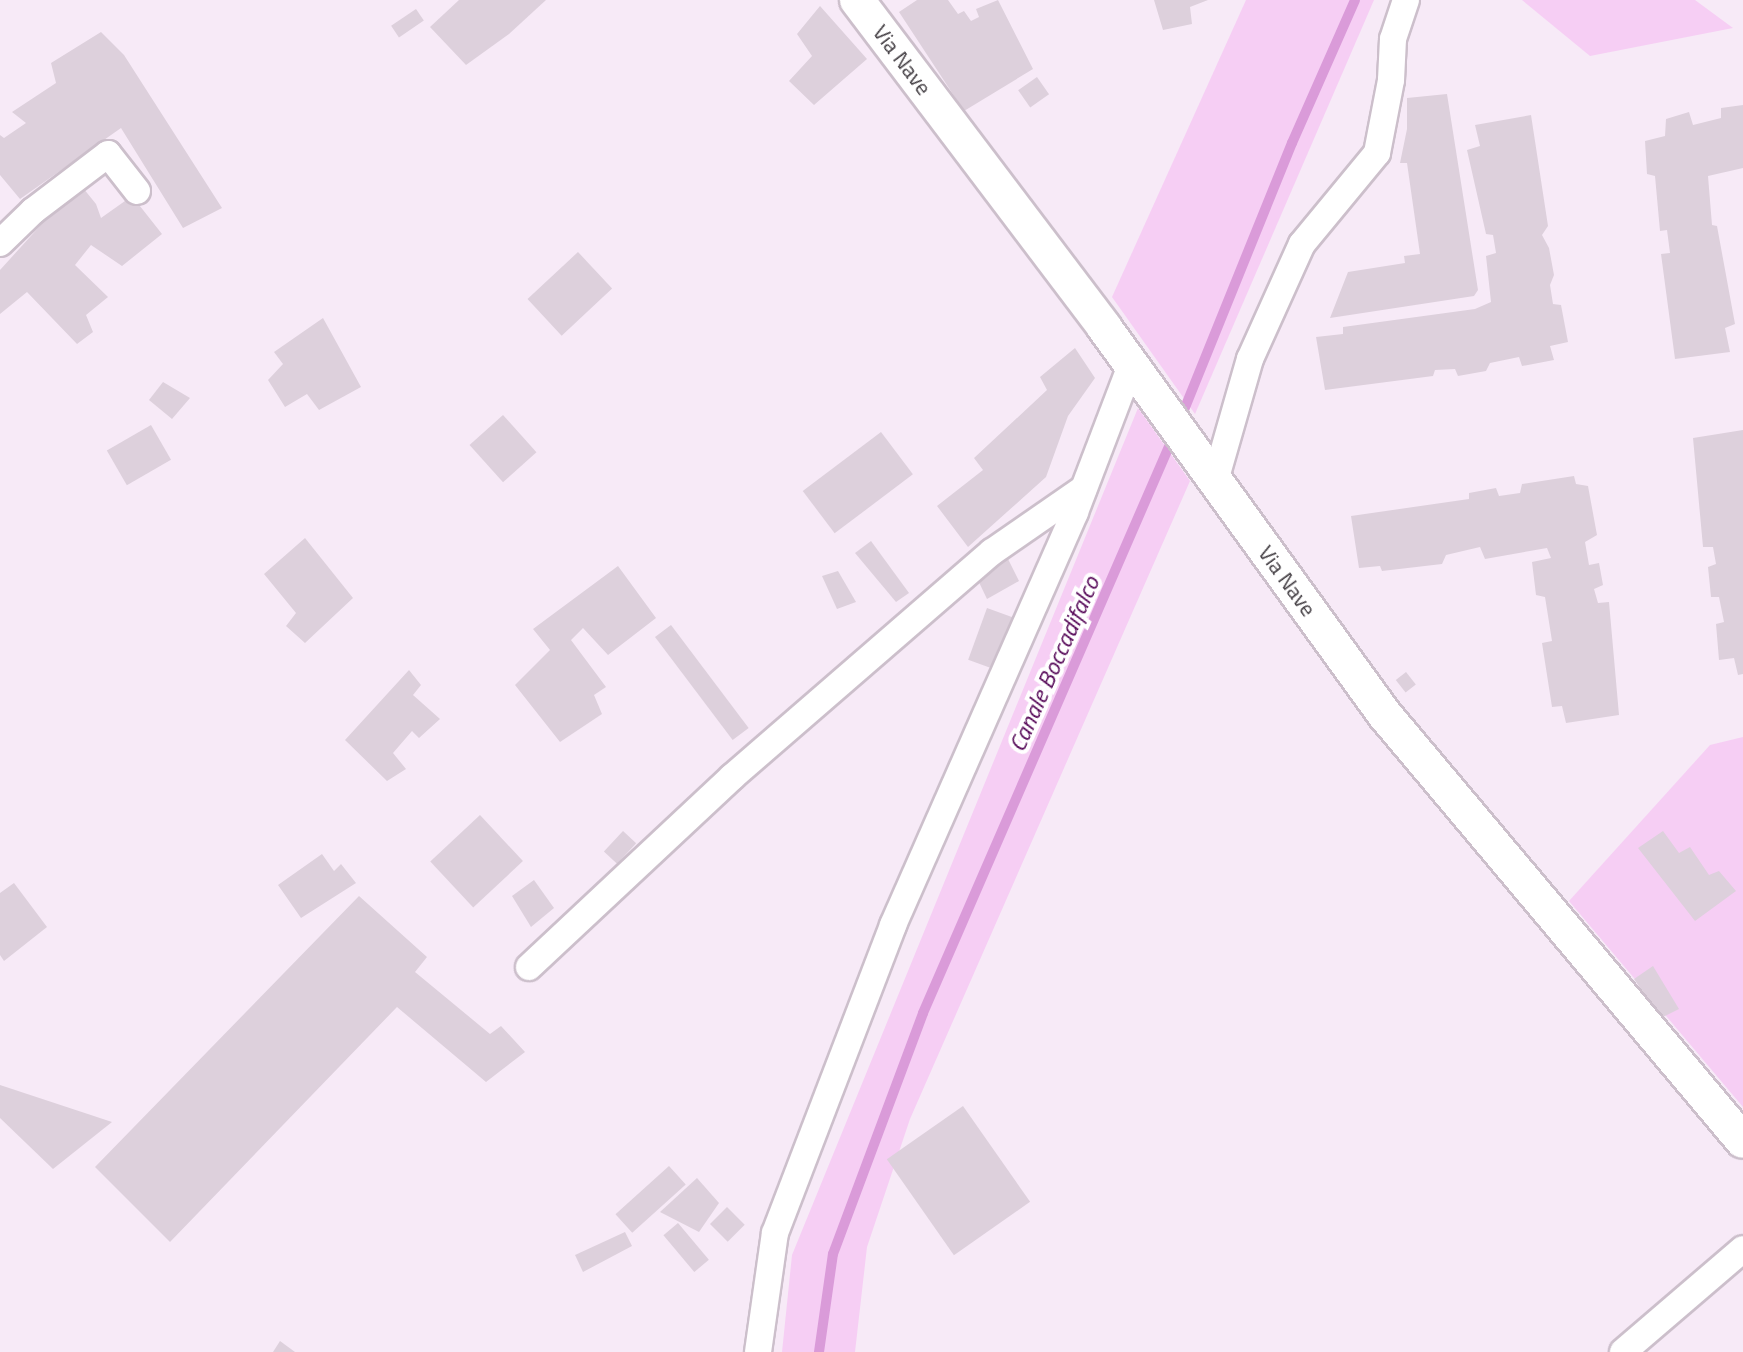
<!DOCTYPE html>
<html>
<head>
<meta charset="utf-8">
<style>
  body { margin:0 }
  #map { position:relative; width:1743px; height:1352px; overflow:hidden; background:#f7eaf7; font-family:"Titillium Web",sans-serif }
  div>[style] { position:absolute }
  .green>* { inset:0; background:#f6cef4 }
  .stream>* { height:10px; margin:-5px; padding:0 5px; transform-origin:5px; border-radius:5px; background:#da9bd9 }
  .building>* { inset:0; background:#ddd0dc; transform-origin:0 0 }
  .roads { filter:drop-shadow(2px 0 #ccbfcb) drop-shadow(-2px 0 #ccbfcb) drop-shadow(0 2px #ccbfcb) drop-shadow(0 -2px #ccbfcb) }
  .minor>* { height:26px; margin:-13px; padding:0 13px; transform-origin:13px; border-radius:13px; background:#fff }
  .tertiary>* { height:34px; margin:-17px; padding:0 17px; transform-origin:17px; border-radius:17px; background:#fff }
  span { translate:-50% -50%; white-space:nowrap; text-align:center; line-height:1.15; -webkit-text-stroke:8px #fff; paint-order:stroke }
  .street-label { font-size:22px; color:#403b40 }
  .water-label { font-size:24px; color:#540556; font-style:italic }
</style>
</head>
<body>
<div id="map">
  <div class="green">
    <i style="clip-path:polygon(1246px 0,1374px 0,1195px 414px,1112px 297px)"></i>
    <i style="clip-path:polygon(1522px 0,1695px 0,1733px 28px,1590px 56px)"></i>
    <i style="clip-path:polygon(1138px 408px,1190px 481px,910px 1119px,867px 1247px,855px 1352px,782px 1352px,792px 1255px)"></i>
    <i style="clip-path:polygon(1743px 737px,1743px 1107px,1569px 901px,1710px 745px)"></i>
  </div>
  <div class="stream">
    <i style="left:1180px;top:420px;width:299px;rotate:-68deg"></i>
    <i style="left:1292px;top:143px;width:156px;rotate:-66.2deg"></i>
    <i style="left:819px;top:1352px;width:99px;rotate:-81.9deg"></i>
    <i style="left:833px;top:1254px;width:257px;rotate:-69.5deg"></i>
    <i style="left:923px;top:1013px;width:630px;rotate:-66.53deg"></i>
  </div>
  <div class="building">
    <i style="clip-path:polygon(459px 0,546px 0,509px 34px,466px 65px,430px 27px)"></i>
    <i style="clip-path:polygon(917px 0,948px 0,958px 14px,964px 11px,971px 21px,979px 17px,976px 9px,998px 0,1033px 69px,964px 111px,899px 12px)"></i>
    <i style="clip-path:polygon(1154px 0,1208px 0,1190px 7px,1192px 24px,1163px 30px)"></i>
    <i style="clip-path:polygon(820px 6px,867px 59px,814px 105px,789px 81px,812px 56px,797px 34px)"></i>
    <i style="left:416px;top:9px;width:14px;height:30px;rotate:56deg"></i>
    <i style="clip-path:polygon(101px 32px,124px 55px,222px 208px,183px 228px,121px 128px,20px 199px,0 175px,0 135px,4px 138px,26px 123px,12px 112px,56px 83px,51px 63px)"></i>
    <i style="left:1037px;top:77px;width:21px;height:23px;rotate:55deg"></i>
    <i style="clip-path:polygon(1447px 94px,1478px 290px,1474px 296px,1330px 318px,1348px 272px,1405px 263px,1404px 256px,1420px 254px,1407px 163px,1400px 163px,1407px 129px,1407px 98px)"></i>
    <i style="clip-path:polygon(1743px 105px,1743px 168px,1708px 176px,1712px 225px,1717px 226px,1735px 324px,1725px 328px,1730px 352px,1675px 359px,1661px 254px,1670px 253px,1667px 230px,1660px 231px,1655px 176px,1647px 174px,1645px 141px,1665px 136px,1666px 119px,1689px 112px,1693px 125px,1721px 118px,1721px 108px)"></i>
    <i style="clip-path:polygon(1531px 115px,1548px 226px,1542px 235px,1549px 248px,1554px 275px,1550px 285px,1553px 304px,1561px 305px,1568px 342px,1550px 346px,1554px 360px,1522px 366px,1519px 357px,1490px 363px,1486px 371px,1458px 376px,1455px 369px,1435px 370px,1433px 376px,1325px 390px,1316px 337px,1343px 334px,1343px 327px,1475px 309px,1491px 302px,1486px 256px,1496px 253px,1493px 235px,1486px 234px,1467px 150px,1480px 146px,1475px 125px)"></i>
    <i style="clip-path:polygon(79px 183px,96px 204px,101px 218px,132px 196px,162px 234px,122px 266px,91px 245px,75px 265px,108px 297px,86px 315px,93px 332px,77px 344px,27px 292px,0 314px,0 270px)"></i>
    <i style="left:578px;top:252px;width:50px;height:69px;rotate:47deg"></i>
    <i style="clip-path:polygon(323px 318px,361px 387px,319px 410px,307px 394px,285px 407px,268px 380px,283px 364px,274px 352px)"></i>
    <i style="clip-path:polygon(1075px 348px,1095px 378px,1068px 416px,1046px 477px,968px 547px,937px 506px,983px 470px,974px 458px,1047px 390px,1040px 377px)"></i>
    <i style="clip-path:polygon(163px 382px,190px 398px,172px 419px,149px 400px)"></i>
    <i style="left:503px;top:415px;width:50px;height:45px;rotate:48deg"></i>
    <i style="left:151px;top:425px;width:40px;height:51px;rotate:60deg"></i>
    <i style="clip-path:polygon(1743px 430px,1743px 674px,1738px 675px,1734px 658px,1719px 660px,1716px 624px,1724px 622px,1719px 597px,1711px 597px,1708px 567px,1716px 564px,1713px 547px,1703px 547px,1693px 438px)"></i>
    <i style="left:881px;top:432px;width:53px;height:98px;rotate:53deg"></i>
    <i style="clip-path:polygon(1574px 476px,1576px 484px,1588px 486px,1597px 535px,1585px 542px,1589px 565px,1599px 563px,1603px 585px,1594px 589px,1598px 603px,1609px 602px,1619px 715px,1566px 723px,1562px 706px,1552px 707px,1542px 643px,1552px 641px,1545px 597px,1536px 595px,1532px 562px,1551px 558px,1547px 548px,1485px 559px,1480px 547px,1446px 555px,1442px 564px,1382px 571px,1380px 566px,1359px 568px,1351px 516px,1469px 499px,1469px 493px,1496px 488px,1499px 496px,1520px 493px,1522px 484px)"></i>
    <i style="clip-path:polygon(305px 538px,353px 598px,305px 643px,286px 626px,296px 613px,264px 574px)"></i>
    <i style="clip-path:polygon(871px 541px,909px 593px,896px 602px,855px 553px)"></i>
    <i style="clip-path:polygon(1006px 555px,1019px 581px,987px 599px,976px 576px)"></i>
    <i style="clip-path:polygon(618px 566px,656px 618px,608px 655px,583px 628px,571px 640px,606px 687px,594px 695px,602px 714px,560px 742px,515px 685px,550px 650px,533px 629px)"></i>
    <i style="clip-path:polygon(838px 571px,856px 602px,837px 609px,822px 576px)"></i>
    <i style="left:987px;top:608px;width:30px;height:55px;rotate:20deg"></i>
    <i style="left:671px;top:625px;width:129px;height:20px;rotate:53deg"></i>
    <i style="clip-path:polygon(409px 670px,421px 685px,413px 695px,440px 719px,419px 738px,412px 731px,393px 753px,406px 769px,387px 781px,345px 740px)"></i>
    <i style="left:1406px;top:672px;width:16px;height:13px;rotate:52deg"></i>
    <i style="left:480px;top:815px;width:63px;height:68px;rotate:47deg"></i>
    <i style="left:623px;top:831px;width:18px;height:28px;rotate:43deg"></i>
    <i style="clip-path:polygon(1663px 831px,1679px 853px,1690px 847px,1709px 875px,1719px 871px,1736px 891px,1695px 921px,1638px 848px)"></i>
    <i style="clip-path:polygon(322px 854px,334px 871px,341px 864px,356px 883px,301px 918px,278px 885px)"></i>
    <i style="clip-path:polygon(534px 880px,554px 908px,531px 927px,512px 896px)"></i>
    <i style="clip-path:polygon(14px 883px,47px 927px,4px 961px,0 955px,0 893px)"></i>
    <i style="clip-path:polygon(359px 896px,427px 957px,415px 972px,490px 1034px,501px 1026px,525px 1052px,486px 1082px,397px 1007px,170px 1242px,95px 1167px)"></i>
    <i style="clip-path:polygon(1653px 966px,1679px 1009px,1661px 1018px,1634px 979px)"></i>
    <i style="clip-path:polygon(0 1085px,112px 1122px,53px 1169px,0 1118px)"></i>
    <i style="left:963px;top:1106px;width:117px;height:93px;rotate:55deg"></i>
    <i style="left:669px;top:1166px;width:25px;height:72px;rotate:48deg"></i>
    <i style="clip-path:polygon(697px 1178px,719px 1203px,699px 1232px,660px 1212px)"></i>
    <i style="left:727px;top:1207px;width:25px;height:24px;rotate:45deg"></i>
    <i style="left:678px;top:1223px;width:48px;height:19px;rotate:50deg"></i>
    <i style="clip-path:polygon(625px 1232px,632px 1246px,583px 1272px,575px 1255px)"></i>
    <i style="clip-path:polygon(280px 1341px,295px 1352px,273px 1352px)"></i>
  </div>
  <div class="roads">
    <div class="minor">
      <i style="left:0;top:243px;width:46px;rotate:-44.1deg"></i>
      <i style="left:33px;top:211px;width:94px;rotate:-37.2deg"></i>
      <i style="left:108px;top:154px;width:47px;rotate:51.9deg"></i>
      <i style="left:1215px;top:481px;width:127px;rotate:-74deg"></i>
      <i style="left:1250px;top:359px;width:126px;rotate:-65.7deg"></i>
      <i style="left:1302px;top:244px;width:118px;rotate:-50.5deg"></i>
      <i style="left:1377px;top:153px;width:74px;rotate:-79.1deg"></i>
      <i style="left:1391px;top:80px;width:41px;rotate:-87.2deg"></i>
      <i style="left:1393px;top:39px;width:41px;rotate:-71.6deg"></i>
      <i style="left:529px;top:967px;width:278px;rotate:-43.1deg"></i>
      <i style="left:732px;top:777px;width:344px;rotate:-40.9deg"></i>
      <i style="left:992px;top:552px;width:111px;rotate:-34.7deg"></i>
      <i style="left:758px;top:1352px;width:120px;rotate:-81.9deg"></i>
      <i style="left:775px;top:1233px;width:330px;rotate:-69deg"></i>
      <i style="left:893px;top:925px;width:451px;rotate:-66.2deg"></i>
      <i style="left:1075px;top:512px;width:157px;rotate:-69.1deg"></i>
      <i style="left:1623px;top:1352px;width:158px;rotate:-40.6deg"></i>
    </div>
    <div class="tertiary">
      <i style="left:857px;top:0;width:410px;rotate:52.9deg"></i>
      <i style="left:1104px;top:327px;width:479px;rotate:54.1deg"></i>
      <i style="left:1385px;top:715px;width:556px;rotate:49.96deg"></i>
    </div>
  </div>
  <div class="street-label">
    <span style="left:902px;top:60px;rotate:53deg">Via Nave</span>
    <span style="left:1287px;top:581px;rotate:54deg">Via Nave</span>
  </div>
  <div class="water-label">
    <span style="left:1054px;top:664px;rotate:-66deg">Canale Boccadifalco</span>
  </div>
</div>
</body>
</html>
